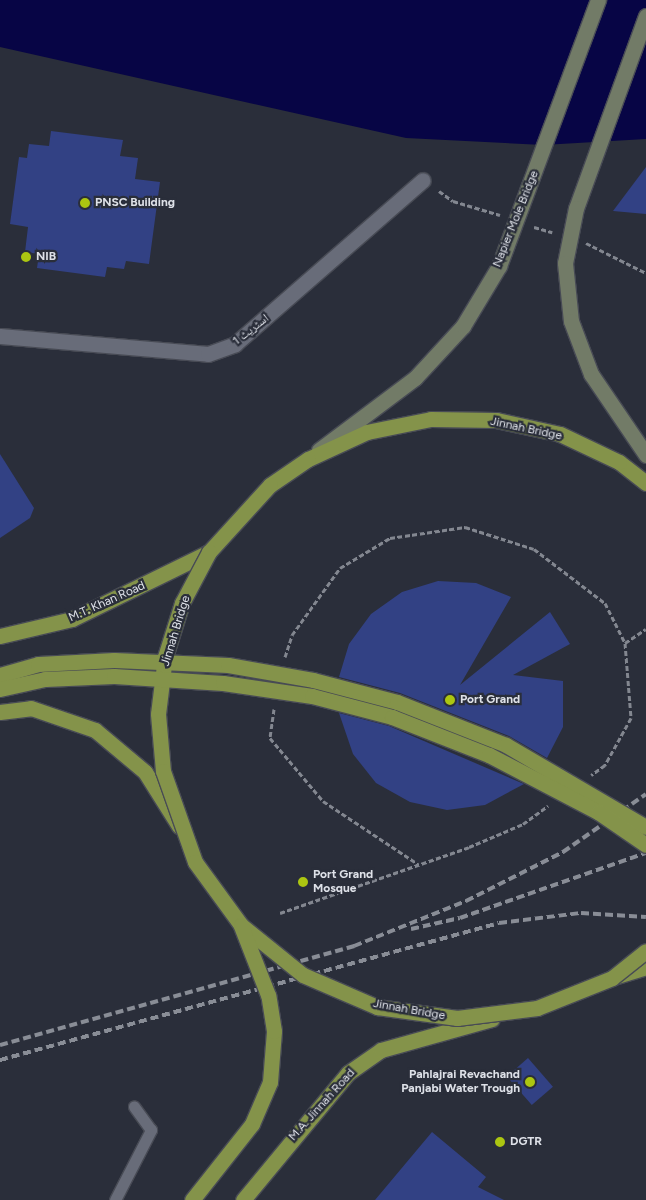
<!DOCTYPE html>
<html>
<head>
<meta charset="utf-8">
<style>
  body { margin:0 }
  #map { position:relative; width:646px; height:1200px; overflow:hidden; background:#2a2e3a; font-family:Figtree,"Noto Naskh Arabic",sans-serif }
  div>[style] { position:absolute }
  .water>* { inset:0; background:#070545 }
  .building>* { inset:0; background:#324184; transform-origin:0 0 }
  .path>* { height:3px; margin-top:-1.5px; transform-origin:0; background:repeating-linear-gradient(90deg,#838790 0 5px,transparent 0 7.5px) }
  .roads { filter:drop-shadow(1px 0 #484b55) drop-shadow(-1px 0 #484b55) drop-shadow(0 1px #484b55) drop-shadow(0 -1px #484b55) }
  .service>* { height:11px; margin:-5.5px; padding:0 5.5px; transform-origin:5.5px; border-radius:5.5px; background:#686c79 }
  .minor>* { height:15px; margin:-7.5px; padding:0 7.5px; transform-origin:7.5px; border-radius:7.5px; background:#686c79 }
  .trunk>* { height:15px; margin:-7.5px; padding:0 7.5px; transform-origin:7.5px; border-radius:7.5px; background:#84934a }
  .rail>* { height:4px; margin-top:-2px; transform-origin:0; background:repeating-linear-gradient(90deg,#898d96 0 8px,transparent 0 12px) }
  .bridges { filter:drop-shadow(1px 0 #484b55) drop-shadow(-1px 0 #484b55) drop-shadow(0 1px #484b55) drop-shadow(0 -1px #484b55) }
  .secondary-bridge>* { height:15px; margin:-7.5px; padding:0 7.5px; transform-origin:7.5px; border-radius:7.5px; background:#727b67 }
  .trunk-bridge>* { height:15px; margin:-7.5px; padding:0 7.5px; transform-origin:7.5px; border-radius:7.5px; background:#84934a }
  .dots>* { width:14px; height:14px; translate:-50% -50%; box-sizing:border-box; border:2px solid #2a2e3a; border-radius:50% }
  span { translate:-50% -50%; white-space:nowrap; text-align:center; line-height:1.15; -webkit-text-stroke:4.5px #2a2e3a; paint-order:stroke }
  .poi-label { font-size:12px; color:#dee1e8; font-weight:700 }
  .left { translate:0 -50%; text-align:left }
  .right { translate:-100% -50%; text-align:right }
  .street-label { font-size:12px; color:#dee1e8 }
</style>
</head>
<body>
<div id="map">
  <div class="water">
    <i style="clip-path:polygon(0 0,646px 0,646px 139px,543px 145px,406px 138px,0 47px)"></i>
  </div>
  <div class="building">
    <i style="clip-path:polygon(51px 131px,123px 140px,120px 156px,138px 158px,135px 179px,160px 182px,149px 264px,126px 261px,124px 269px,107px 267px,105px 277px,37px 268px,39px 254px,25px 252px,28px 227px,10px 224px,19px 157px,27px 158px,29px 144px,49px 146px)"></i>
    <i style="clip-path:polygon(646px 167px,646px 214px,613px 211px)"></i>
    <i style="clip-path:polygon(0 454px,34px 508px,30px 518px,0 538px)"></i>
    <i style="clip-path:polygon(438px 581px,476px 583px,511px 597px,460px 685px,550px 612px,570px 644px,513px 675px,563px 681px,563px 727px,547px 758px,509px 736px,400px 693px,339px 677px,349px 644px,371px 614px,402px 592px)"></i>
    <i style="clip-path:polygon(339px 713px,389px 726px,524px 784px,485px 805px,447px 810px,410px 802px,376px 783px,353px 754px)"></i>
    <i style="left:528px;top:1058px;width:38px;height:28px;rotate:49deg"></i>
    <i style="clip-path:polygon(432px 1132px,486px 1177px,478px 1187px,504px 1200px,375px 1200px)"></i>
  </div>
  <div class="path">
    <i style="left:439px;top:191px;width:17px;rotate:36deg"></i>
    <i style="left:453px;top:201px;width:49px;rotate:16.6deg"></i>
    <i style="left:534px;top:227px;width:19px;rotate:16deg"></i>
    <i style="left:586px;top:243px;width:67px;rotate:26.6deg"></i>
    <i style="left:625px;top:643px;width:25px;rotate:-34deg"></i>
    <i style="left:285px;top:657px;width:23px;rotate:-72deg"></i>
    <i style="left:292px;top:635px;width:82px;rotate:-54.4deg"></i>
    <i style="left:340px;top:568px;width:58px;rotate:-31deg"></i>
    <i style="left:390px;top:538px;width:76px;rotate:-8.3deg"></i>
    <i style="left:465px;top:527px;width:72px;rotate:17.7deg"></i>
    <i style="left:534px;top:549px;width:89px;rotate:37.3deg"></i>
    <i style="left:605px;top:603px;width:45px;rotate:63.4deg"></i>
    <i style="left:625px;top:643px;width:75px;rotate:85.4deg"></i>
    <i style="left:631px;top:718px;width:54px;rotate:119deg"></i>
    <i style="left:605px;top:765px;width:17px;rotate:144deg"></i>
    <i style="left:274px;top:709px;width:29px;rotate:98deg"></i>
    <i style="left:270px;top:738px;width:82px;rotate:49.9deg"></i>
    <i style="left:323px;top:801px;width:114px;rotate:33.6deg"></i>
    <i style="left:280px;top:913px;width:200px;rotate:-19.2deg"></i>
    <i style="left:469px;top:847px;width:59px;rotate:-23.1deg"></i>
    <i style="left:523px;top:824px;width:31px;rotate:-36deg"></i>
  </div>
  <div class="roads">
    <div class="service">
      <i style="left:115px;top:1200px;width:79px;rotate:-62.8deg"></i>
      <i style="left:151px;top:1130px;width:29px;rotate:-126deg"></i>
    </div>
    <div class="minor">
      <i style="left:0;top:336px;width:209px;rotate:4.9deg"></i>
      <i style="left:208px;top:354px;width:29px;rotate:-20deg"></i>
      <i style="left:235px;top:344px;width:249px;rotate:-41.1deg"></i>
    </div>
    <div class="trunk">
      <i style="left:0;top:636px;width:74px;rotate:-13.3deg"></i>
      <i style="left:72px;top:619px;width:153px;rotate:-26.1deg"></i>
      <i style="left:0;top:712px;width:31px;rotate:-7deg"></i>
      <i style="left:31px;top:708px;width:68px;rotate:19deg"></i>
      <i style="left:95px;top:730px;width:65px;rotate:40deg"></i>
      <i style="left:145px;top:772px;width:64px;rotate:57.8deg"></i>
      <i style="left:614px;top:977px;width:34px;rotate:-17deg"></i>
      <i style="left:243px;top:1200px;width:165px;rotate:-50.4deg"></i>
      <i style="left:348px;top:1073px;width:40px;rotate:-34.9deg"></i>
      <i style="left:381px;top:1050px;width:115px;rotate:-15.6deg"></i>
    </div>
  </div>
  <div class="rail">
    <i style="left:411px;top:929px;width:50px;rotate:-12.7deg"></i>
    <i style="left:460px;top:918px;width:197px;rotate:-19.3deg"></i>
    <i style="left:0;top:1045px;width:368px;rotate:-15.6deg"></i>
    <i style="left:354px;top:946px;width:121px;rotate:-21.9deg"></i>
    <i style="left:466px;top:901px;width:109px;rotate:-26.8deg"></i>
    <i style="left:563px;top:852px;width:101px;rotate:-34.9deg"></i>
    <i style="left:0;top:1060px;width:517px;rotate:-15.35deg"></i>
    <i style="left:499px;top:923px;width:83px;rotate:-7deg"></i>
    <i style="left:581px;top:913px;width:65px;rotate:3.5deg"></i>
  </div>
  <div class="bridges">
    <div class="secondary-bridge">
      <i style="left:646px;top:16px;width:204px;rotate:110deg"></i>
      <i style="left:576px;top:208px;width:56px;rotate:101.3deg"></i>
      <i style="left:565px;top:263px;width:58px;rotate:84.1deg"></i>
      <i style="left:571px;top:321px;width:57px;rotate:69.3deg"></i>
      <i style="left:591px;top:374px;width:98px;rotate:55.8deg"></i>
      <i style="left:319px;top:450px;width:120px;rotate:-36.9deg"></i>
      <i style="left:415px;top:378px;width:71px;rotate:-47.3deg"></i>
      <i style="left:463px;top:326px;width:70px;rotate:-59deg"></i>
      <i style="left:499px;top:266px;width:284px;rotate:-69.6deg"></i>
    </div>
    <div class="trunk-bridge">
      <i style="left:646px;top:483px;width:34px;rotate:-142deg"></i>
      <i style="left:619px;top:462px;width:65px;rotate:-154.6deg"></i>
      <i style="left:560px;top:434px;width:66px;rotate:-167.7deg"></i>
      <i style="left:496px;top:420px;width:65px;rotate:-179.1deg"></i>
      <i style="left:431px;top:419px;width:65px;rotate:168.5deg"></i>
      <i style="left:367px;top:432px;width:65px;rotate:155.4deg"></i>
      <i style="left:308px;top:459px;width:46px;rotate:145.6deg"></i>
      <i style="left:270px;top:485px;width:91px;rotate:132.3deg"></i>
      <i style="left:209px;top:552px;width:58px;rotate:117.9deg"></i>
      <i style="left:182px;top:603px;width:57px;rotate:107.5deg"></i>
      <i style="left:165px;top:657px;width:57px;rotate:97deg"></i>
      <i style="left:158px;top:714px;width:57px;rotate:85deg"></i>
      <i style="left:163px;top:771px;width:96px;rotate:70.6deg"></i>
      <i style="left:195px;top:862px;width:78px;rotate:53.9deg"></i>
      <i style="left:241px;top:925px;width:80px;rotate:38.9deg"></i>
      <i style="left:303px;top:975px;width:81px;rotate:23.4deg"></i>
      <i style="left:377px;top:1007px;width:81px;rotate:7.8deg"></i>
      <i style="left:457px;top:1018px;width:81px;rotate:-7.1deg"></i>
      <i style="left:537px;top:1008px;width:81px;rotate:-21.8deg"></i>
      <i style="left:612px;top:978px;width:43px;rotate:-38.5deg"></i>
      <i style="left:0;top:675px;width:40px;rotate:-16deg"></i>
      <i style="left:38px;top:664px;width:76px;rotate:-3deg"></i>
      <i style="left:114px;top:660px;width:114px;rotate:2.5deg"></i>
      <i style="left:228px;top:665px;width:86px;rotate:10deg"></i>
      <i style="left:313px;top:680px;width:87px;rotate:14.7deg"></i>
      <i style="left:397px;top:702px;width:117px;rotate:21.5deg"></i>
      <i style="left:506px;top:745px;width:162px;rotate:30.4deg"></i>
      <i style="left:0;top:689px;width:46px;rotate:-12.5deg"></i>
      <i style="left:45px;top:679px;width:69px;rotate:-2.5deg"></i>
      <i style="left:114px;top:676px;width:109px;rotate:3.7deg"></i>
      <i style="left:223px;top:683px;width:90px;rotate:8.3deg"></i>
      <i style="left:312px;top:696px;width:83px;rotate:14.7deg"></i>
      <i style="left:392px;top:717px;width:104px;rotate:21.4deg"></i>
      <i style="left:489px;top:755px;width:123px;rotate:27.6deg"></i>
      <i style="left:598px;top:812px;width:58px;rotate:34.5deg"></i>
      <i style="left:192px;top:1200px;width:97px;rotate:-51.7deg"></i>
      <i style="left:252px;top:1124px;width:46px;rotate:-66.8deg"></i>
      <i style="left:270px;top:1082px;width:51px;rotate:-85.5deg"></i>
      <i style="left:274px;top:1031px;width:36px;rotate:-99deg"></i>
      <i style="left:268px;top:995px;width:74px;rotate:-111.4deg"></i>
    </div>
  </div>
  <div class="dots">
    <i style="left:85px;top:203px;background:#acc611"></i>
    <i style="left:26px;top:257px;background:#acc611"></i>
    <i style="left:450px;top:700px;background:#acc611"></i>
    <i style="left:303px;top:882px;background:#acc611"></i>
    <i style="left:530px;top:1082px;background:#acc611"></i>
    <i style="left:500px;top:1142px;background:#acc611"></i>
  </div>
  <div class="poi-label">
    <span class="left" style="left:95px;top:203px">PNSC Building</span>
    <span class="left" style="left:36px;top:257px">NIB</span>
    <span class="left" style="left:460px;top:700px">Port Grand</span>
    <span class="left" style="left:313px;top:882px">Port Grand<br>Mosque</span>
    <span class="right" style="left:520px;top:1082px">Pahlajrai Revachand<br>Panjabi Water Trough</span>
    <span class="left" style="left:510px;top:1142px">DGTR</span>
  </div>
  <div class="street-label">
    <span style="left:516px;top:219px;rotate:-68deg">Napier Mole Bridge</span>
    <span style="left:251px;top:330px;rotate:-38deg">اسٹریٹ 1</span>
    <span style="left:526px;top:429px;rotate:12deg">Jinnah Bridge</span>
    <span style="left:107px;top:602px;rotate:-24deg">M.T. Khan Road</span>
    <span style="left:176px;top:631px;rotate:-73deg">Jinnah Bridge</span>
    <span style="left:409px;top:1010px;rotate:10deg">Jinnah Bridge</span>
    <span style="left:322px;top:1105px;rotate:-48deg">M.A. Jinnah Road</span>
  </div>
</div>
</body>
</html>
